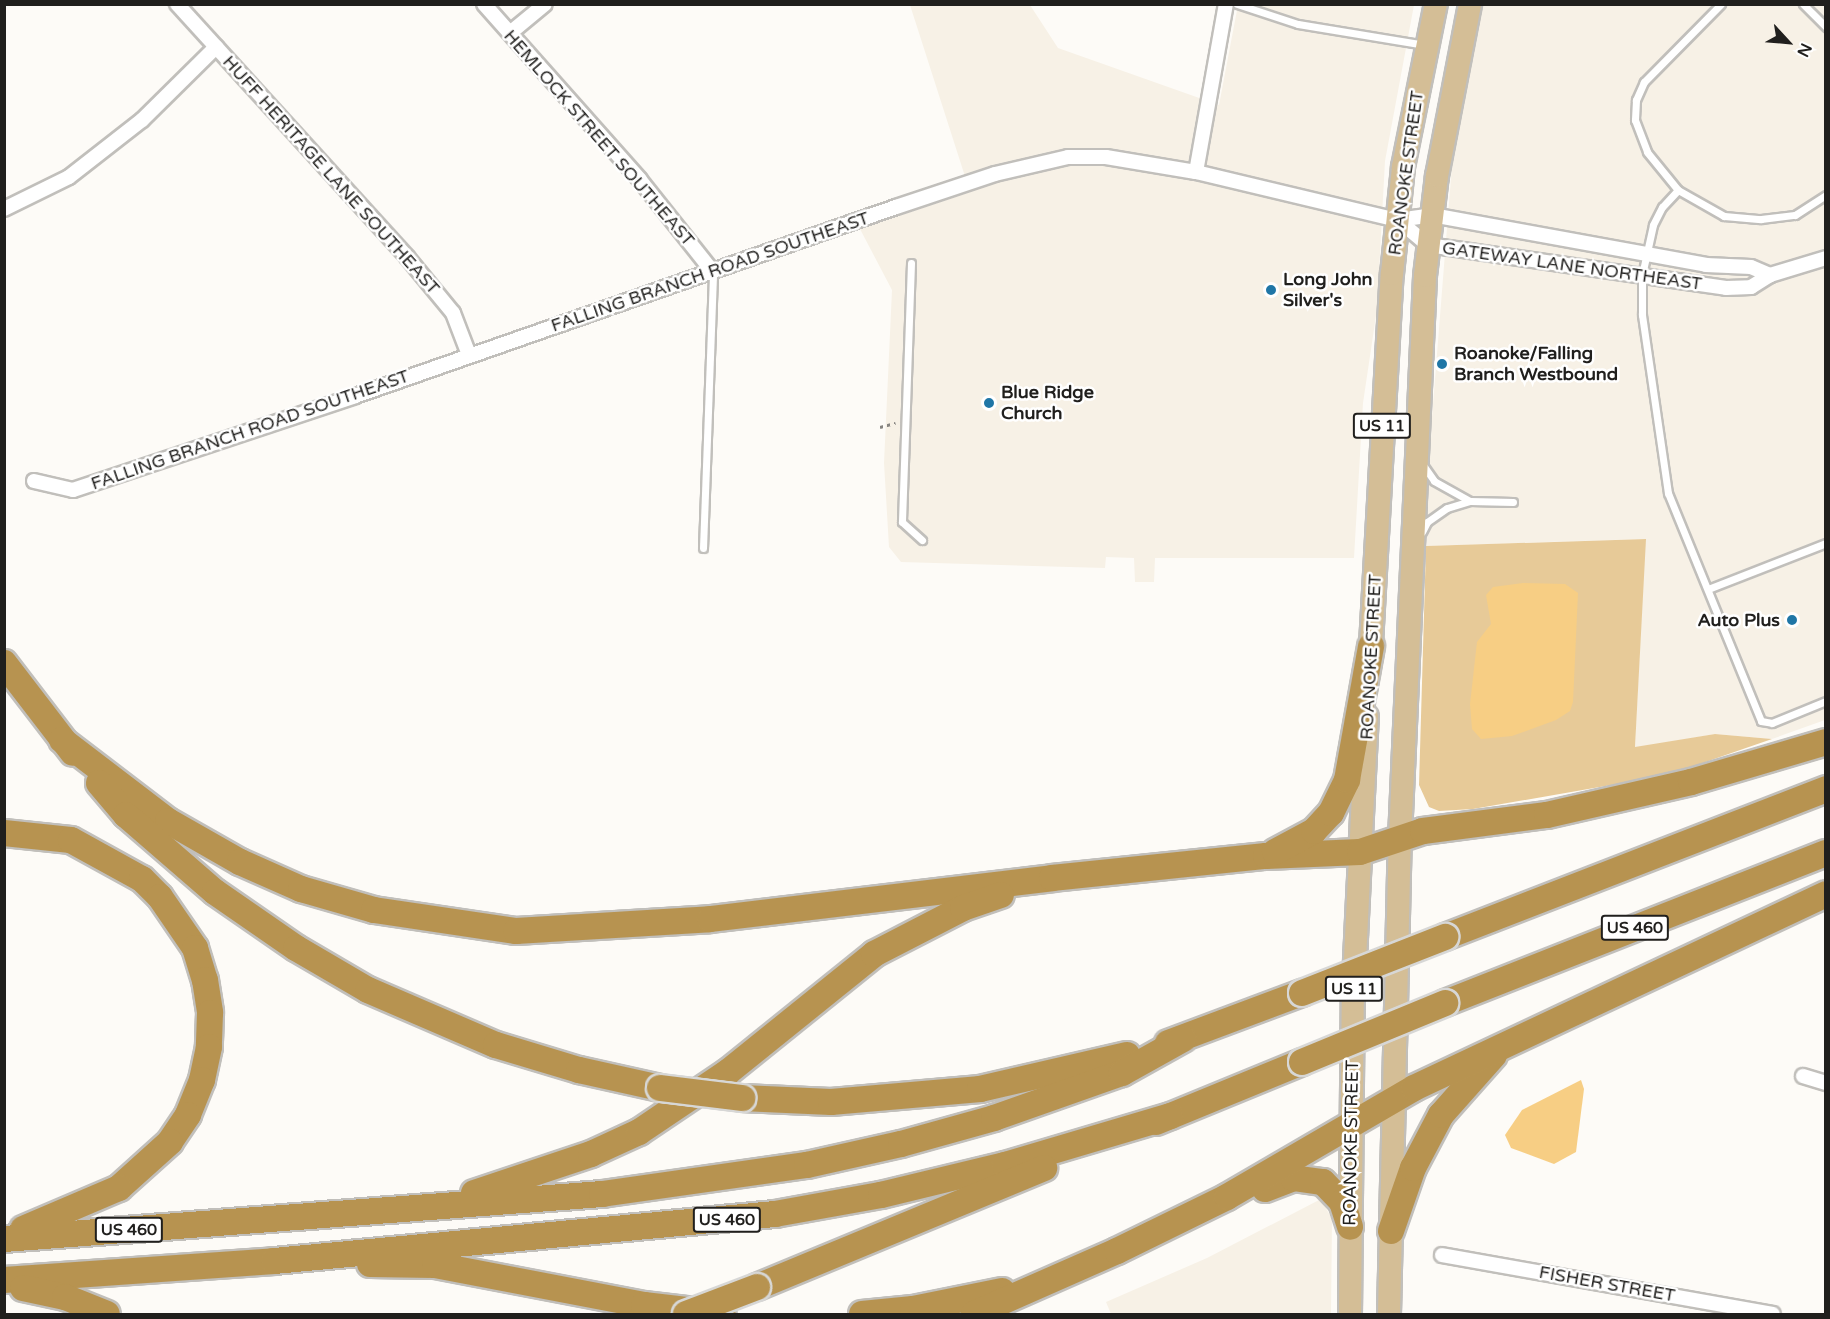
<!DOCTYPE html>
<html>
<head>
<meta charset="utf-8">
<style>
  body { margin:0 }
  #map { position:relative; width:1830px; height:1319px; overflow:hidden; background:#fdfbf7; font-family:"Varela Round",sans-serif }
  div>[style] { position:absolute }
  .built>* { inset:0; background:#f7f1e6 }
  .green>* { inset:0; background:#e7ca98 }
  .water>* { inset:0; background:#f7ce84 }
  .path>* { height:3px; margin-top:-1.5px; transform-origin:0; background:repeating-linear-gradient(90deg,#868481 0 3px,transparent 0 7.5px) }
  .roads { filter:drop-shadow(2px 0 #c1bfbb) drop-shadow(-2px 0 #c1bfbb) drop-shadow(0 2px #c1bfbb) drop-shadow(0 -2px #c1bfbb) }
  .service>* { height:7px; margin:-3.5px; padding:0 3.5px; transform-origin:3.5px; border-radius:3.5px; background:#fff }
  .minor>* { height:14px; margin:-7px; padding:0 7px; transform-origin:7px; border-radius:7px; background:#fff }
  .primary>* { height:22px; margin:-11px; padding:0 11px; transform-origin:11px; border-radius:11px; background:#d4be96 }
  .motorway>* { height:26px; margin:-13px; padding:0 13px; transform-origin:13px; border-radius:13px; background:#b79350 }
  .bridges { filter:drop-shadow(2px 0 #d7d7d6) drop-shadow(-2px 0 #d7d7d6) drop-shadow(0 2px #d7d7d6) drop-shadow(0 -2px #d7d7d6) }
  .motorway-bridge>* { height:26px; margin:-13px; padding:0 13px; transform-origin:13px; border-radius:13px; background:#b79350 }
  .dots>* { width:16px; height:16px; translate:-50% -50%; box-sizing:border-box; border:3px solid #fff; border-radius:50% }
  span { translate:-50% -50%; white-space:nowrap; text-align:center; line-height:1.15; -webkit-text-stroke:5px #fff; paint-order:stroke }
  .shield-label span { padding:2px 4px; background:#fff; border:2px solid; border-radius:4px; -webkit-text-stroke-width:0 }
  .shield-label { font-size:16px; color:#201f1d; font-weight:700 }
  .street-label { font-size:18px; color:#201f1d }
  .poi-label { font-size:18px; color:#201f1d; font-weight:700 }
  .left { translate:0 -50%; text-align:left }
  .right { translate:-100% -50%; text-align:right }
  .frame { position:absolute; inset:0; border:6px solid #201f1d; pointer-events:none }
  .north { position:absolute; left:1758px; top:12px; width:60px; height:60px; -webkit-text-stroke:4px #fff; paint-order:stroke; rotate:116deg; font-size:16px; font-weight:700; line-height:24px; text-align:center; color:#201f1d }
  .north::after { content:''; display:block; margin:auto; width:21px; height:27px; background:#201f1d; clip-path:polygon(50% 0,100% 100%,50% 72%,0 100%) }
</style>
</head>
<body>
<div id="map">
  <div class="built">
    <i style="clip-path:polygon(910px 5px,1030px 5px,1058px 48px,1219px 105px,1238px 5px,1414px 5px,1385px 161px,1377px 309px,1363px 403px,1354px 558px,1155px 558px,1154px 582px,1135px 582px,1134px 558px,1106px 557px,1105px 568px,901px 562px,889px 547px,884px 463px,892px 290px,860px 229px,970px 192px)"></i>
    <i style="clip-path:polygon(1482px 5px,1825px 5px,1825px 720px,1772px 739px,1715px 734px,1635px 748px,1645px 539px,1426px 546px,1432px 417px,1452px 165px,1463px 89px)"></i>
    <i style="clip-path:polygon(1321px 1199px,1332px 1219px,1331px 1314px,1111px 1314px,1106px 1302px,1207px 1258px)"></i>
  </div>
  <div class="green">
    <i style="clip-path:polygon(1646px 539px,1635px 747px,1715px 734px,1772px 739px,1691px 767px,1634px 781px,1473px 809px,1439px 811px,1429px 807px,1419px 785px,1426px 546px)"></i>
  </div>
  <div class="water">
    <i style="clip-path:polygon(1523px 583px,1565px 584px,1578px 593px,1573px 702px,1570px 711px,1556px 720px,1512px 736px,1481px 739px,1472px 729px,1470px 704px,1477px 642px,1491px 624px,1486px 595px,1493px 587px)"></i>
    <i style="clip-path:polygon(1581px 1080px,1584px 1089px,1576px 1152px,1554px 1164px,1511px 1148px,1505px 1135px,1522px 1110px)"></i>
  </div>
  <div class="path">
    <i style="left:880px;top:427px;width:16px;rotate:-15deg"></i>
  </div>
  <div class="roads">
    <div class="service">
      <i style="left:1237px;top:4px;width:64px;rotate:18.2deg"></i>
      <i style="left:1298px;top:24px;width:129px;rotate:9.4deg"></i>
      <i style="left:1721px;top:4px;width:110px;rotate:134.6deg"></i>
      <i style="left:1644px;top:82px;width:20px;rotate:114deg"></i>
      <i style="left:1636px;top:100px;width:20px;rotate:93deg"></i>
      <i style="left:1635px;top:120px;width:34px;rotate:69deg"></i>
      <i style="left:1647px;top:152px;width:49px;rotate:50.8deg"></i>
      <i style="left:1678px;top:190px;width:53px;rotate:29.5deg"></i>
      <i style="left:1724px;top:216px;width:37px;rotate:5deg"></i>
      <i style="left:1761px;top:219px;width:34px;rotate:-7deg"></i>
      <i style="left:1795px;top:215px;width:37px;rotate:-33deg"></i>
      <i style="left:1803px;top:4px;width:33px;rotate:45deg"></i>
      <i style="left:1678px;top:190px;width:23px;rotate:133deg"></i>
      <i style="left:1662px;top:207px;width:20px;rotate:117deg"></i>
      <i style="left:1653px;top:225px;width:51px;rotate:102.4deg"></i>
      <i style="left:1642px;top:275px;width:40px;rotate:90deg"></i>
      <i style="left:1642px;top:315px;width:180px;rotate:81.7deg"></i>
      <i style="left:1668px;top:493px;width:246px;rotate:67.8deg"></i>
      <i style="left:1761px;top:721px;width:11px;rotate:10deg"></i>
      <i style="left:1772px;top:723px;width:58px;rotate:-22.2deg"></i>
      <i style="left:911px;top:263px;width:259px;rotate:92deg"></i>
      <i style="left:902px;top:522px;width:27px;rotate:42deg"></i>
      <i style="left:1423px;top:465px;width:19px;rotate:55deg"></i>
      <i style="left:1434px;top:481px;width:41px;rotate:29.1deg"></i>
      <i style="left:1422px;top:532px;width:11px;rotate:-63deg"></i>
      <i style="left:1427px;top:522px;width:24px;rotate:-35deg"></i>
      <i style="left:1447px;top:508px;width:24px;rotate:-17deg"></i>
      <i style="left:1470px;top:501px;width:43px;rotate:1.3deg"></i>
      <i style="left:703px;top:548px;width:276px;rotate:-87.9deg"></i>
      <i style="left:1708px;top:589px;width:127px;rotate:-21.3deg"></i>
    </div>
    <div class="minor">
      <i style="left:177px;top:4px;width:342px;rotate:47.7deg"></i>
      <i style="left:407px;top:257px;width:72px;rotate:50.6deg"></i>
      <i style="left:453px;top:313px;width:45px;rotate:69.1deg"></i>
      <i style="left:484px;top:4px;width:235px;rotate:48.4deg"></i>
      <i style="left:640px;top:180px;width:117px;rotate:51.6deg"></i>
      <i style="left:510px;top:33px;width:45px;rotate:-39.6deg"></i>
      <i style="left:1196px;top:172px;width:171px;rotate:-79.9deg"></i>
      <i style="left:4px;top:209px;width:72px;rotate:-26.2deg"></i>
      <i style="left:69px;top:177px;width:93px;rotate:-38deg"></i>
      <i style="left:142px;top:120px;width:104px;rotate:-44.6deg"></i>
      <i style="left:1398px;top:220px;width:39px;rotate:40deg"></i>
      <i style="left:1428px;top:245px;width:301px;rotate:8.2deg"></i>
      <i style="left:1726px;top:288px;width:25px;rotate:-2deg"></i>
      <i style="left:1751px;top:287px;width:22px;rotate:-32deg"></i>
      <i style="left:1770px;top:275px;width:59px;rotate:-16.9deg"></i>
      <i style="left:34px;top:481px;width:40px;rotate:13deg"></i>
      <i style="left:73px;top:490px;width:297px;rotate:-18.4deg"></i>
      <i style="left:355px;top:396px;width:573px;rotate:-19.26deg"></i>
      <i style="left:896px;top:207px;width:104px;rotate:-18.4deg"></i>
      <i style="left:995px;top:174px;width:75px;rotate:-13.1deg"></i>
      <i style="left:1068px;top:157px;width:38px"></i>
      <i style="left:1106px;top:157px;width:91px;rotate:9.5deg"></i>
      <i style="left:1196px;top:172px;width:208px;rotate:13.4deg"></i>
      <i style="left:1398px;top:220px;width:34px;rotate:-8deg"></i>
      <i style="left:1432px;top:215px;width:279px;rotate:10.3deg"></i>
      <i style="left:1706px;top:265px;width:45px;rotate:2.5deg"></i>
      <i style="left:1751px;top:267px;width:21px;rotate:23deg"></i>
      <i style="left:1803px;top:1076px;width:24px;rotate:17deg"></i>
      <i style="left:1442px;top:1255px;width:336px;rotate:10.1deg"></i>
    </div>
    <div class="primary">
      <i style="left:1370px;top:662px;width:389px;rotate:-86.8deg"></i>
      <i style="left:1392px;top:274px;width:108px;rotate:-84.1deg"></i>
      <i style="left:1403px;top:167px;width:166px;rotate:-78.6deg"></i>
      <i style="left:1350px;top:1314px;width:314px;rotate:-89.5deg"></i>
      <i style="left:1353px;top:1000px;width:284px;rotate:-87.2deg"></i>
      <i style="left:1389px;top:1314px;width:476px;rotate:-88.7deg"></i>
      <i style="left:1400px;top:838px;width:563px;rotate:-87.45deg"></i>
      <i style="left:1425px;top:276px;width:101px;rotate:-83.2deg"></i>
      <i style="left:1437px;top:176px;width:175px;rotate:-79.1deg"></i>
    </div>
    <div class="motorway">
      <i style="left:4px;top:663px;width:113px;rotate:52.5deg"></i>
      <i style="left:62px;top:740px;width:133px;rotate:37.4deg"></i>
      <i style="left:168px;top:821px;width:83px;rotate:29.7deg"></i>
      <i style="left:240px;top:862px;width:67px;rotate:23.9deg"></i>
      <i style="left:301px;top:889px;width:76px;rotate:16deg"></i>
      <i style="left:374px;top:910px;width:144px;rotate:8.4deg"></i>
      <i style="left:516px;top:931px;width:194px;rotate:-3.5deg"></i>
      <i style="left:710px;top:919px;width:344px;rotate:-6.8deg"></i>
      <i style="left:1052px;top:878px;width:215px;rotate:-5.9deg"></i>
      <i style="left:1266px;top:856px;width:94px;rotate:-2.4deg"></i>
      <i style="left:1360px;top:852px;width:66px;rotate:-18.4deg"></i>
      <i style="left:1423px;top:831px;width:125px;rotate:-7.4deg"></i>
      <i style="left:1547px;top:815px;width:148px;rotate:-12.9deg"></i>
      <i style="left:1691px;top:782px;width:141px;rotate:-16.5deg"></i>
      <i style="left:99px;top:783px;width:42px;rotate:49.8deg"></i>
      <i style="left:126px;top:815px;width:118px;rotate:40.9deg"></i>
      <i style="left:215px;top:892px;width:98px;rotate:34.7deg"></i>
      <i style="left:296px;top:948px;width:83px;rotate:30.3deg"></i>
      <i style="left:368px;top:990px;width:139px;rotate:23.3deg"></i>
      <i style="left:496px;top:1045px;width:87px;rotate:16.8deg"></i>
      <i style="left:579px;top:1070px;width:83px;rotate:12.5deg"></i>
      <i style="left:4px;top:833px;width:67px;rotate:6deg"></i>
      <i style="left:71px;top:840px;width:81px;rotate:28.8deg"></i>
      <i style="left:142px;top:879px;width:25px;rotate:45deg"></i>
      <i style="left:160px;top:897px;width:62px;rotate:55.5deg"></i>
      <i style="left:195px;top:948px;width:34px;rotate:73deg"></i>
      <i style="left:205px;top:980px;width:33px;rotate:81deg"></i>
      <i style="left:210px;top:1013px;width:34px;rotate:92deg"></i>
      <i style="left:209px;top:1047px;width:34px;rotate:102deg"></i>
      <i style="left:202px;top:1080px;width:38px;rotate:112deg"></i>
      <i style="left:188px;top:1115px;width:32px;rotate:124deg"></i>
      <i style="left:170px;top:1142px;width:69px;rotate:138deg"></i>
      <i style="left:119px;top:1188px;width:104px;rotate:156.9deg"></i>
      <i style="left:1275px;top:852px;width:44px;rotate:-28.3deg"></i>
      <i style="left:1314px;top:831px;width:25px;rotate:-47deg"></i>
      <i style="left:1331px;top:813px;width:37px;rotate:-64deg"></i>
      <i style="left:1347px;top:780px;width:136px;rotate:-79.8deg"></i>
      <i style="left:1445px;top:937px;width:409px;rotate:-21.2deg"></i>
      <i style="left:1445px;top:1003px;width:409px;rotate:-21.5deg"></i>
      <i style="left:1168px;top:1043px;width:143px;rotate:-20.5deg"></i>
      <i style="left:742px;top:1098px;width:89px;rotate:2.6deg"></i>
      <i style="left:831px;top:1102px;width:150px;rotate:-5deg"></i>
      <i style="left:980px;top:1089px;width:151px;rotate:-13deg"></i>
      <i style="left:1156px;top:1122px;width:158px;rotate:-22.3deg"></i>
      <i style="left:1265px;top:1189px;width:30px;rotate:-21deg"></i>
      <i style="left:1293px;top:1178px;width:30px;rotate:8deg"></i>
      <i style="left:1323px;top:1182px;width:28px;rotate:46deg"></i>
      <i style="left:1342px;top:1202px;width:26px;rotate:72deg"></i>
      <i style="left:474px;top:1193px;width:123px;rotate:-18.4deg"></i>
      <i style="left:591px;top:1154px;width:53px;rotate:-24.6deg"></i>
      <i style="left:639px;top:1132px;width:107px;rotate:-34deg"></i>
      <i style="left:728px;top:1072px;width:188px;rotate:-38.9deg"></i>
      <i style="left:874px;top:954px;width:100px;rotate:-27.3deg"></i>
      <i style="left:963px;top:908px;width:40px;rotate:-18.9deg"></i>
      <i style="left:1391px;top:1231px;width:67px;rotate:-70.8deg"></i>
      <i style="left:1413px;top:1168px;width:60px;rotate:-62.2deg"></i>
      <i style="left:1441px;top:1115px;width:80px;rotate:-48.5deg"></i>
      <i style="left:4px;top:1239px;width:600px;rotate:-4.3deg"></i>
      <i style="left:602px;top:1194px;width:207px;rotate:-8.1deg"></i>
      <i style="left:807px;top:1165px;width:96px;rotate:-12.6deg"></i>
      <i style="left:901px;top:1144px;width:97px;rotate:-15.6deg"></i>
      <i style="left:994px;top:1118px;width:136px;rotate:-19.4deg"></i>
      <i style="left:1122px;top:1073px;width:70px;rotate:-29.1deg"></i>
      <i style="left:370px;top:1264px;width:65px;rotate:0.9deg"></i>
      <i style="left:435px;top:1265px;width:213px;rotate:10.8deg"></i>
      <i style="left:644px;top:1305px;width:79px;rotate:6.6deg"></i>
      <i style="left:4px;top:1280px;width:271px;rotate:-4deg"></i>
      <i style="left:274px;top:1261px;width:503px;rotate:-5.36deg"></i>
      <i style="left:775px;top:1214px;width:108px;rotate:-10.2deg"></i>
      <i style="left:881px;top:1195px;width:128px;rotate:-13.6deg"></i>
      <i style="left:1005px;top:1165px;width:172px;rotate:-16.5deg"></i>
      <i style="left:757px;top:1287px;width:311px;rotate:-22.5deg"></i>
      <i style="left:23px;top:1288px;width:43px;rotate:12.1deg"></i>
      <i style="left:65px;top:1297px;width:45px;rotate:22deg"></i>
      <i style="left:862px;top:1314px;width:51px;rotate:-5.6deg"></i>
      <i style="left:913px;top:1309px;width:91px;rotate:-11.4deg"></i>
      <i style="left:974px;top:1314px;width:156px;rotate:-23.8deg"></i>
      <i style="left:1117px;top:1251px;width:123px;rotate:-26.1deg"></i>
      <i style="left:1227px;top:1197px;width:216px;rotate:-30.2deg"></i>
      <i style="left:1414px;top:1088px;width:455px;rotate:-25.2deg"></i>
    </div>
  </div>
  <div class="bridges">
    <div class="motorway-bridge">
      <i style="left:1302px;top:993px;width:154px;rotate:-21.4deg"></i>
      <i style="left:1302px;top:1062px;width:155px;rotate:-22.4deg"></i>
      <i style="left:660px;top:1088px;width:83px;rotate:7deg"></i>
      <i style="left:686px;top:1314px;width:76px;rotate:-20.8deg"></i>
    </div>
  </div>
  <div class="dots">
    <i style="left:1271px;top:290px;background:#1f76a6"></i>
    <i style="left:1442px;top:364px;background:#1f76a6"></i>
    <i style="left:989px;top:403px;background:#1f76a6"></i>
    <i style="left:1792px;top:620px;background:#1f76a6"></i>
  </div>
  <div class="shield-label">
    <span style="left:1382px;top:426px">US 11</span>
    <span style="left:1635px;top:928px">US 460</span>
    <span style="left:1354px;top:989px">US 11</span>
    <span style="left:727px;top:1220px">US 460</span>
    <span style="left:129px;top:1230px">US 460</span>
  </div>
  <div class="street-label">
    <span style="left:599px;top:138px;rotate:49deg">HEMLOCK STREET SOUTHEAST</span>
    <span style="left:1406px;top:173px;rotate:-82deg">ROANOKE STREET</span>
    <span style="left:331px;top:175px;rotate:48deg">HUFF HERITAGE LANE SOUTHEAST</span>
    <span style="left:1572px;top:266px;rotate:8deg">GATEWAY LANE NORTHEAST</span>
    <span style="left:710px;top:272px;rotate:-19deg">FALLING BRANCH ROAD SOUTHEAST</span>
    <span style="left:250px;top:430px;rotate:-19deg">FALLING BRANCH ROAD SOUTHEAST</span>
    <span style="left:1371px;top:657px;rotate:-87deg">ROANOKE STREET</span>
    <span style="left:1351px;top:1143px;rotate:-89deg">ROANOKE STREET</span>
    <span style="left:1607px;top:1284px;rotate:10deg">FISHER STREET</span>
  </div>
  <div class="poi-label">
    <span class="left" style="left:1283px;top:290px">Long John<br>Silver's</span>
    <span class="left" style="left:1454px;top:364px">Roanoke/Falling<br>Branch Westbound</span>
    <span class="left" style="left:1001px;top:403px">Blue Ridge<br>Church</span>
    <span class="right" style="left:1780px;top:620px">Auto Plus</span>
  </div>
  <div class="frame"></div>
  <div class="north">N</div>
</div>
</body>
</html>
